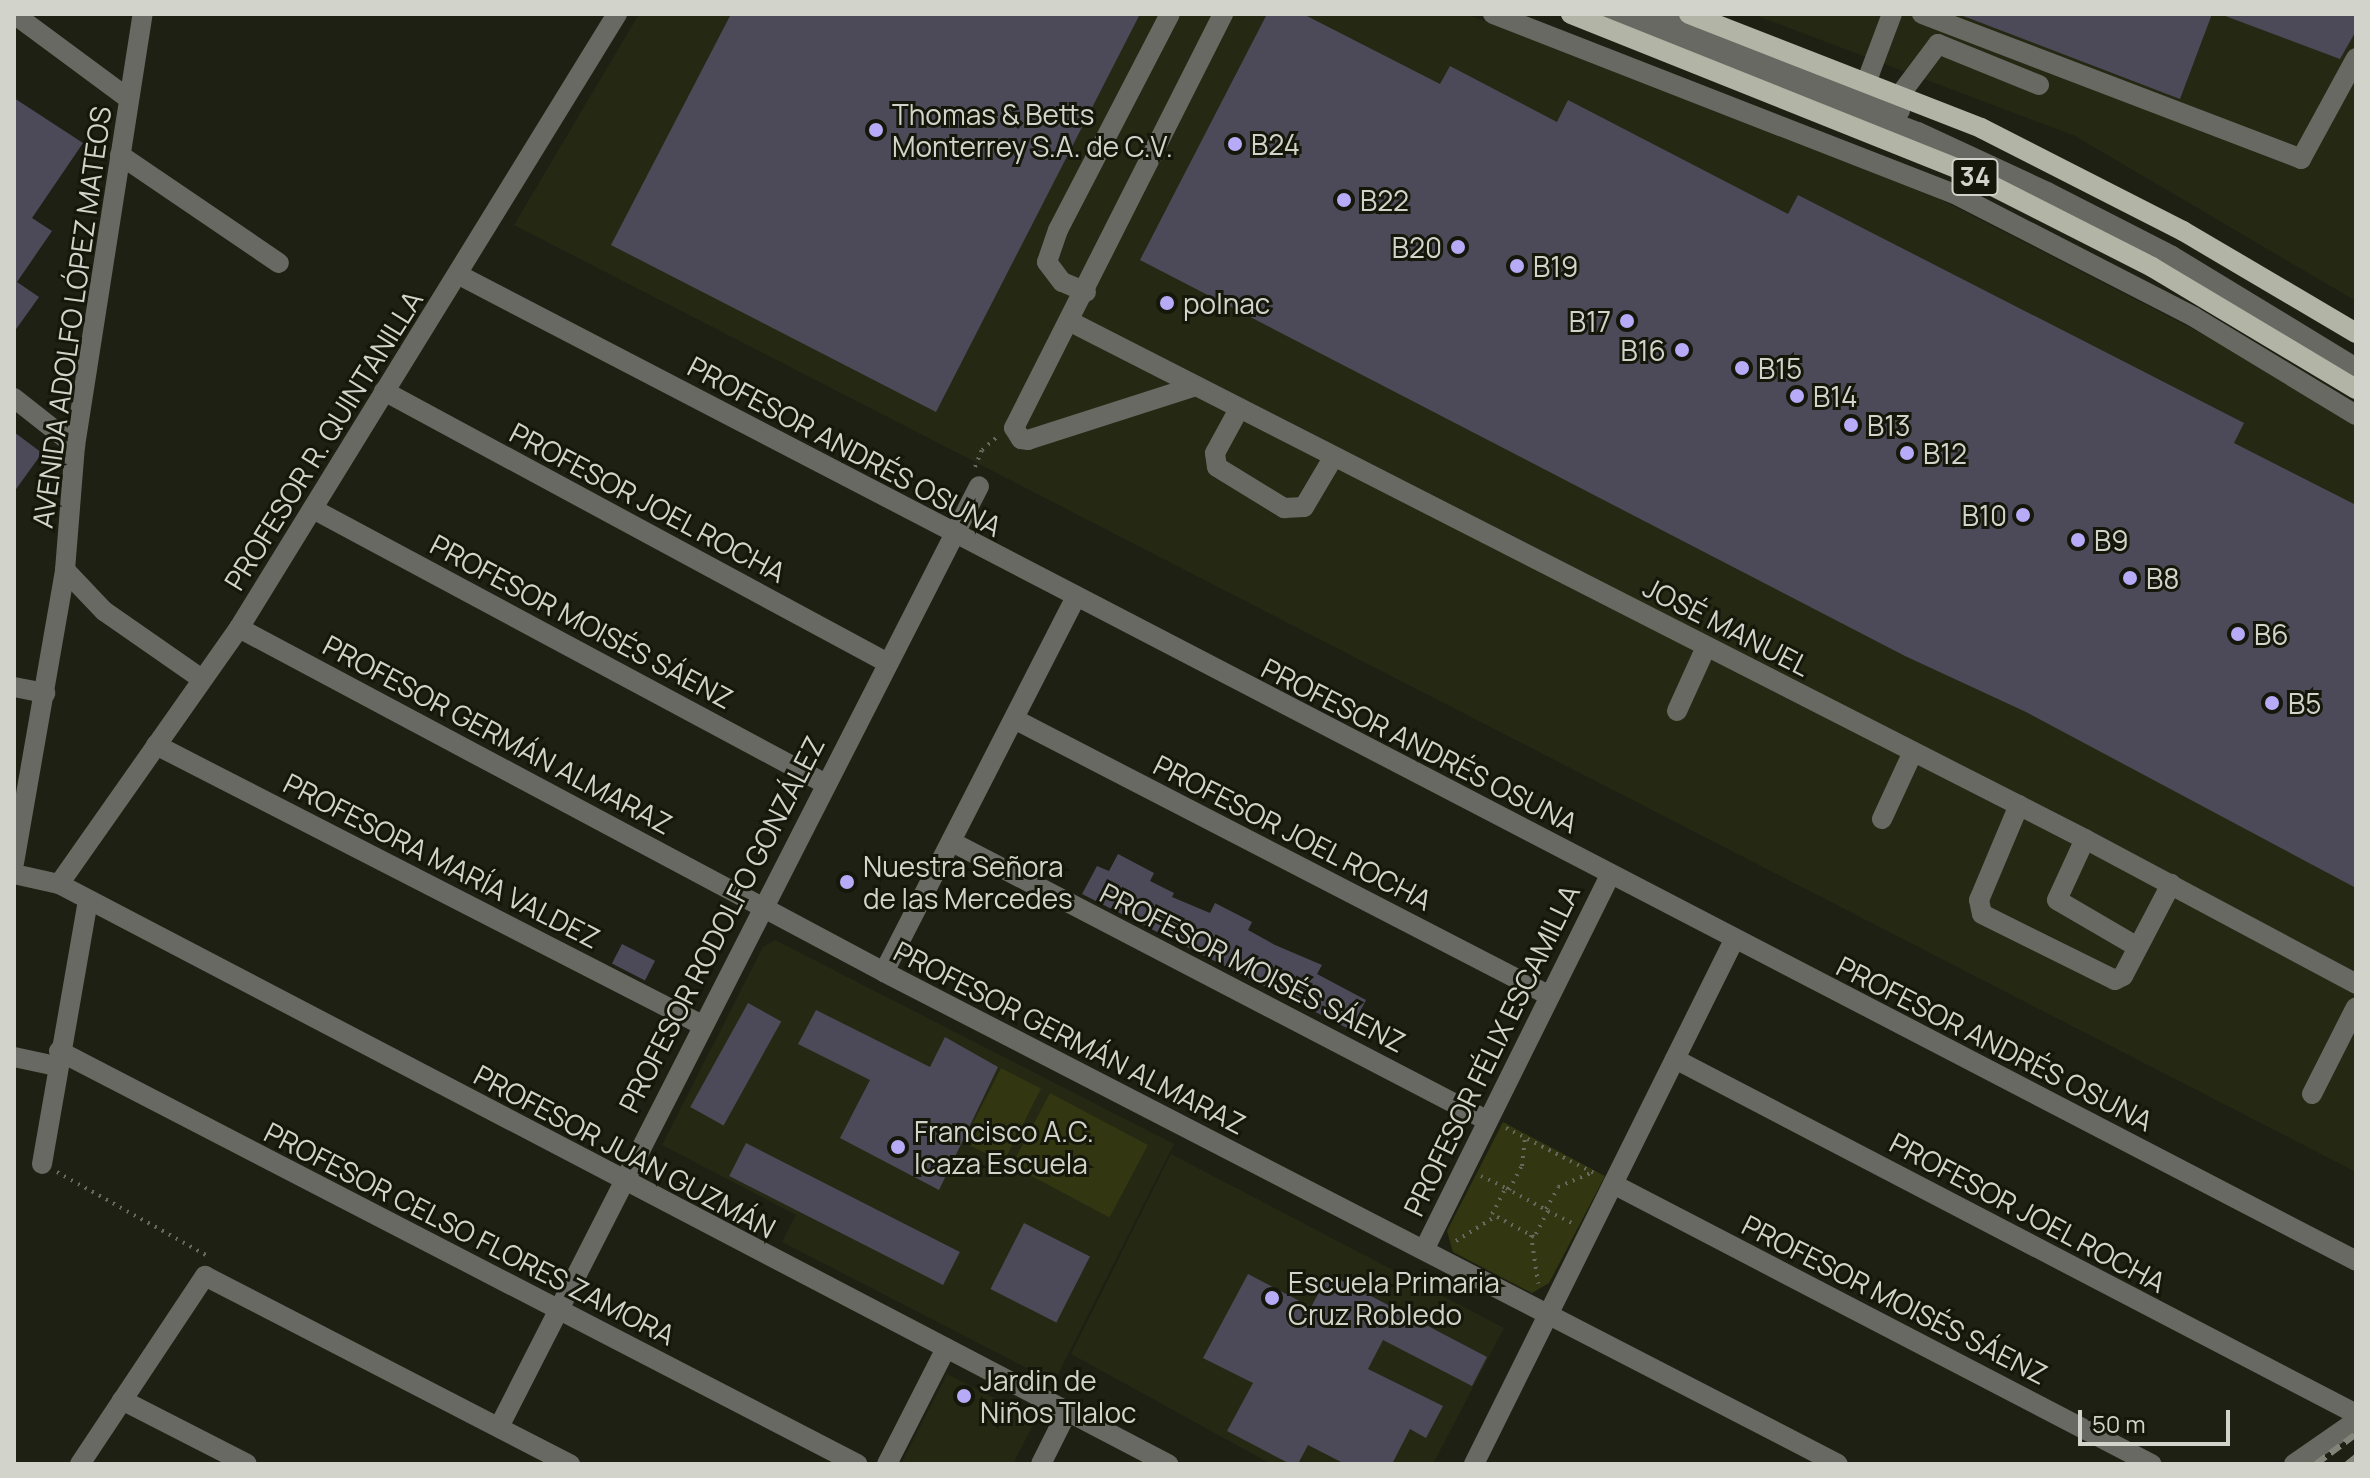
<!DOCTYPE html>
<html>
<head>
<meta charset="utf-8">
<style>
  body { margin:0 }
  #map { position:relative; width:2370px; height:1478px; overflow:hidden; background:#1e2013; font-family:Manrope,sans-serif }
  div>[style] { position:absolute }
  .built>* { inset:0; background:#252813 }
  .green>* { inset:0; background:#323611; transform-origin:0 0 }
  .building>* { inset:0; background:#4c4a59; transform-origin:0 0 }
  .path>* { height:4px; margin-top:-2px; transform-origin:0; background:repeating-linear-gradient(90deg,#67695e 0 2px,transparent 0 8px) }
  .minor>* { height:20px; margin:-10px; padding:0 10px; transform-origin:10px; border-radius:10px; background:#686962 }
  .major>* { height:20px; margin:-10px; padding:0 10px; transform-origin:10px; border-radius:10px; background:#b2b4a5 }
  .rail>* { height:6px; margin-top:-3px; transform-origin:0; background:repeating-linear-gradient(90deg,#828479 0 12px,transparent 0 18px) }
  .dots>* { width:22px; height:22px; translate:-50% -50%; box-sizing:border-box; border:4px solid #15170a; border-radius:50% }
  span { translate:-50% -50%; white-space:nowrap; text-align:center; line-height:1.15; -webkit-text-stroke:6px #15170a; paint-order:stroke }
  .shield-label span { padding:2px 6px; background:#15170a; border:2px solid; border-radius:6px; -webkit-text-stroke-width:0 }
  .shield-label { font-size:26px; color:#d2d4cb; font-weight:700 }
  .poi-label { font-size:28px; color:#d2d4cb }
  .left { translate:0 -50%; text-align:left }
  .right { translate:-100% -50%; text-align:right }
  .street-label { font-size:28px; color:#d2d4cb }
  .frame { position:absolute; inset:0; border:16px solid #d2d4cb; pointer-events:none }
  .scale { position:absolute; left:2078px; top:1410px; width:152px; height:36px; box-sizing:border-box; border:4px solid #d2d4cb; border-top:0; padding-left:10px; font-size:24px; line-height:28px; white-space:nowrap; color:#d2d4cb; -webkit-text-stroke:6px #15170a; paint-order:stroke }
</style>
</head>
<body>
<div id="map">
  <div class="built">
    <i style="clip-path:polygon(639px 14px,1466px 14px,1936px 197px,2224px 345px,2356px 425px,2356px 1172px,514px 225px)"></i>
    <i style="clip-path:polygon(1752px 14px,2356px 14px,2356px 301px,2075px 136px)"></i>
    <i style="clip-path:polygon(775px 940px,1174px 1144px,1054px 1382px,782px 1242px,796px 1215px,662px 1145px,763px 947px)"></i>
    <i style="clip-path:polygon(1171px 1154px,1504px 1328px,1433px 1464px,1271px 1464px,1071px 1354px)"></i>
    <i style="clip-path:polygon(947px 1374px,1036px 1419px,1013px 1464px,901px 1464px)"></i>
  </div>
  <div class="green">
    <i style="left:1001px;top:1068px;width:45px;height:83px;rotate:27deg"></i>
    <i style="left:1050px;top:1093px;width:111px;height:82px;rotate:28deg"></i>
    <i style="clip-path:polygon(1503px 1122px,1605px 1176px,1549px 1283px,1532px 1293px,1453px 1252px,1447px 1231px)"></i>
  </div>
  <div class="building">
    <i style="clip-path:polygon(731px 14px,1140px 14px,936px 412px,611px 245px)"></i>
    <i style="clip-path:polygon(1267px 14px,1303px 14px,1440px 84px,1450px 66px,1557px 122px,1568px 100px,1788px 214px,1798px 195px,2244px 423px,2234px 443px,2356px 505px,2356px 888px,2026px 712px,1905px 656px,1140px 260px)"></i>
    <i style="clip-path:polygon(1958px 14px,2212px 14px,2180px 99px)"></i>
    <i style="clip-path:polygon(2220px 14px,2356px 14px,2356px 31px,2340px 59px)"></i>
    <i style="clip-path:polygon(14px 98px,83px 143px,32px 218px,52px 231px,17px 282px,39px 297px,14px 332px)"></i>
    <i style="clip-path:polygon(14px 432px,42px 453px,14px 492px)"></i>
    <i style="clip-path:polygon(1118px 854px,1154px 873px,1150px 881px,1174px 893px,1172px 897px,1210px 913px,1215px 903px,1252px 922px,1248px 930px,1275px 945px,1322px 965px,1317px 974px,1366px 1000px,1351px 1030px,1082px 894px,1097px 866px,1109px 871px)"></i>
    <i style="left:622px;top:944px;width:37px;height:22px;rotate:27deg"></i>
    <i style="left:748px;top:1003px;width:38px;height:119px;rotate:29deg"></i>
    <i style="clip-path:polygon(816px 1010px,930px 1067px,945px 1037px,998px 1067px,939px 1190px,840px 1138px,870px 1080px,798px 1044px)"></i>
    <i style="left:746px;top:1143px;width:240px;height:37px;rotate:27deg"></i>
    <i style="left:1024px;top:1223px;width:74px;height:74px;rotate:27deg"></i>
    <i style="clip-path:polygon(1248px 1274px,1311px 1307px,1329px 1274px,1487px 1357px,1472px 1386px,1383px 1340px,1368px 1369px,1443px 1406px,1426px 1438px,1410px 1429px,1392px 1464px,1345px 1464px,1308px 1445px,1298px 1464px,1290px 1464px,1227px 1431px,1253px 1383px,1203px 1358px)"></i>
  </div>
  <div class="path">
    <i style="left:975px;top:467px;width:18px;rotate:-68deg"></i>
    <i style="left:982px;top:450px;width:21px;rotate:-41deg"></i>
    <i style="left:1506px;top:1128px;width:103px;rotate:27.1deg"></i>
    <i style="left:57px;top:1172px;width:171px;rotate:29.1deg"></i>
    <i style="left:1481px;top:1176px;width:28px;rotate:26deg"></i>
    <i style="left:1506px;top:1188px;width:48px;rotate:28.7deg"></i>
    <i style="left:1548px;top:1211px;width:30px;rotate:118deg"></i>
    <i style="left:1534px;top:1237px;width:48px;rotate:-151.3deg"></i>
    <i style="left:1492px;top:1214px;width:30px;rotate:-62deg"></i>
    <i style="left:1509px;top:1190px;width:27px;rotate:-62deg"></i>
    <i style="left:1522px;top:1166px;width:28px;rotate:-84deg"></i>
    <i style="left:1546px;top:1209px;width:25px;rotate:-61deg"></i>
    <i style="left:1558px;top:1187px;width:36px;rotate:-23deg"></i>
    <i style="left:1548px;top:1211px;width:27px;rotate:27deg"></i>
    <i style="left:1531px;top:1235px;width:49px;rotate:81.7deg"></i>
    <i style="left:1456px;top:1241px;width:47px;rotate:-32deg"></i>
  </div>
  <div class="minor">
    <i style="left:14px;top:14px;width:143px;rotate:36.5deg"></i>
    <i style="left:1493px;top:14px;width:494px;rotate:21.3deg"></i>
    <i style="left:1953px;top:193px;width:271px;rotate:27.2deg"></i>
    <i style="left:2194px;top:317px;width:189px;rotate:31.2deg"></i>
    <i style="left:1610px;top:14px;width:330px;rotate:21deg"></i>
    <i style="left:1918px;top:132px;width:142px;rotate:24.9deg"></i>
    <i style="left:2047px;top:192px;width:140px;rotate:27.1deg"></i>
    <i style="left:2172px;top:256px;width:215px;rotate:31.3deg"></i>
    <i style="left:1650px;top:14px;width:268px;rotate:21.2deg"></i>
    <i style="left:1922px;top:14px;width:406px;rotate:20.9deg"></i>
    <i style="left:2301px;top:159px;width:115px;rotate:-61.4deg"></i>
    <i style="left:1866px;top:83px;width:74px;rotate:-69.4deg"></i>
    <i style="left:1899px;top:96px;width:65px;rotate:-53.1deg"></i>
    <i style="left:1938px;top:44px;width:109px;rotate:22.1deg"></i>
    <i style="left:120px;top:155px;width:192px;rotate:34.2deg"></i>
    <i style="left:461px;top:276px;width:2136px;rotate:27.46deg"></i>
    <i style="left:1086px;top:292px;width:26px;rotate:-157deg"></i>
    <i style="left:1062px;top:282px;width:25px;rotate:-127deg"></i>
    <i style="left:1047px;top:262px;width:34px;rotate:-71deg"></i>
    <i style="left:1058px;top:230px;width:243px;rotate:-62.6deg"></i>
    <i style="left:1071px;top:322px;width:1138px;rotate:27.02deg"></i>
    <i style="left:2085px;top:839px;width:307px;rotate:28.1deg"></i>
    <i style="left:1196px;top:386px;width:176px;rotate:162.2deg"></i>
    <i style="left:1028px;top:440px;width:7px;rotate:-172deg"></i>
    <i style="left:1021px;top:439px;width:13px;rotate:-122deg"></i>
    <i style="left:1014px;top:428px;width:464px;rotate:-63.2deg"></i>
    <i style="left:384px;top:391px;width:570px;rotate:28.36deg"></i>
    <i style="left:14px;top:398px;width:78px;rotate:38.2deg"></i>
    <i style="left:1239px;top:409px;width:50px;rotate:118.6deg"></i>
    <i style="left:1215px;top:453px;width:14px;rotate:82deg"></i>
    <i style="left:1217px;top:467px;width:79px;rotate:31.5deg"></i>
    <i style="left:1284px;top:508px;width:20px;rotate:-3deg"></i>
    <i style="left:1304px;top:507px;width:57px;rotate:-59.4deg"></i>
    <i style="left:313px;top:509px;width:580px;rotate:28.2deg"></i>
    <i style="left:65px;top:570px;width:57px;rotate:46.4deg"></i>
    <i style="left:104px;top:611px;width:119px;rotate:34.8deg"></i>
    <i style="left:239px;top:628px;width:731px;rotate:28.07deg"></i>
    <i style="left:884px;top:972px;width:1073px;rotate:27.28deg"></i>
    <i style="left:14px;top:687px;width:32px;rotate:11deg"></i>
    <i style="left:1677px;top:711px;width:70px;rotate:-65.6deg"></i>
    <i style="left:1014px;top:719px;width:601px;rotate:27.33deg"></i>
    <i style="left:156px;top:745px;width:614px;rotate:27.15deg"></i>
    <i style="left:2019px;top:805px;width:103px;rotate:112.8deg"></i>
    <i style="left:1979px;top:900px;width:14px;rotate:78deg"></i>
    <i style="left:1982px;top:914px;width:148px;rotate:26.4deg"></i>
    <i style="left:2115px;top:980px;width:9px;rotate:-27deg"></i>
    <i style="left:2123px;top:976px;width:104px;rotate:-62.4deg"></i>
    <i style="left:1882px;top:819px;width:74px;rotate:-65.2deg"></i>
    <i style="left:2085px;top:839px;width:67px;rotate:114.7deg"></i>
    <i style="left:2057px;top:900px;width:91px;rotate:30.2deg"></i>
    <i style="left:952px;top:842px;width:602px;rotate:27.5deg"></i>
    <i style="left:14px;top:863px;width:297px;rotate:-80.1deg"></i>
    <i style="left:65px;top:570px;width:124px;rotate:-85.4deg"></i>
    <i style="left:75px;top:446px;width:437px;rotate:-81.1deg"></i>
    <i style="left:14px;top:874px;width:46px;rotate:12.5deg"></i>
    <i style="left:59px;top:884px;width:1252px;rotate:27.61deg"></i>
    <i style="left:59px;top:884px;width:313px;rotate:-54.9deg"></i>
    <i style="left:239px;top:628px;width:721px;rotate:-58.38deg"></i>
    <i style="left:884px;top:972px;width:420px;rotate:-62.9deg"></i>
    <i style="left:59px;top:1051px;width:899px;rotate:27.36deg"></i>
    <i style="left:14px;top:1057px;width:43px;rotate:12.1deg"></i>
    <i style="left:1675px;top:1059px;width:768px;rotate:27.53deg"></i>
    <i style="left:2312px;top:1094px;width:97px;rotate:-63.2deg"></i>
    <i style="left:42px;top:1164px;width:268px;rotate:-80.1deg"></i>
    <i style="left:1613px;top:1184px;width:607px;rotate:27.49deg"></i>
    <i style="left:1424px;top:1250px;width:419px;rotate:-63.6deg"></i>
    <i style="left:122px;top:1400px;width:140px;rotate:27.1deg"></i>
    <i style="left:499px;top:1427px;width:1056px;rotate:-62.97deg"></i>
    <i style="left:80px;top:1464px;width:226px;rotate:-56.4deg"></i>
    <i style="left:205px;top:1276px;width:411px;rotate:27.3deg"></i>
    <i style="left:887px;top:1464px;width:130px;rotate:-63deg"></i>
    <i style="left:1041px;top:1464px;width:58px;rotate:-63.4deg"></i>
    <i style="left:1474px;top:1464px;width:585px;rotate:-63.61deg"></i>
    <i style="left:2294px;top:1464px;width:75px;rotate:-34.7deg"></i>
  </div>
  <div class="major">
    <i style="left:1571px;top:14px;width:420px;rotate:21.8deg"></i>
    <i style="left:1961px;top:170px;width:214px;rotate:26.9deg"></i>
    <i style="left:2152px;top:267px;width:238px;rotate:30.9deg"></i>
    <i style="left:1689px;top:14px;width:313px;rotate:21.3deg"></i>
    <i style="left:1981px;top:128px;width:227px;rotate:27deg"></i>
    <i style="left:2183px;top:231px;width:201px;rotate:30.5deg"></i>
  </div>
  <div class="rail">
    <i style="left:2316px;top:1464px;width:50px;rotate:-36.9deg"></i>
    <i style="left:2347px;top:1464px;width:11px;rotate:-38deg"></i>
  </div>
  <div class="dots">
    <i style="left:876px;top:130px;background:#b7abf7"></i>
    <i style="left:1235px;top:144px;background:#b7abf7"></i>
    <i style="left:1344px;top:200px;background:#b7abf7"></i>
    <i style="left:1458px;top:247px;background:#b7abf7"></i>
    <i style="left:1517px;top:266px;background:#b7abf7"></i>
    <i style="left:1167px;top:303px;background:#b7abf7"></i>
    <i style="left:1627px;top:321px;background:#b7abf7"></i>
    <i style="left:1682px;top:350px;background:#b7abf7"></i>
    <i style="left:1742px;top:368px;background:#b7abf7"></i>
    <i style="left:1797px;top:396px;background:#b7abf7"></i>
    <i style="left:1851px;top:425px;background:#b7abf7"></i>
    <i style="left:1907px;top:453px;background:#b7abf7"></i>
    <i style="left:2023px;top:515px;background:#b7abf7"></i>
    <i style="left:2078px;top:540px;background:#b7abf7"></i>
    <i style="left:2130px;top:578px;background:#b7abf7"></i>
    <i style="left:2238px;top:634px;background:#b7abf7"></i>
    <i style="left:2272px;top:703px;background:#b7abf7"></i>
    <i style="left:847px;top:882px;background:#b7abf7"></i>
    <i style="left:898px;top:1147px;background:#b7abf7"></i>
    <i style="left:1272px;top:1298px;background:#b7abf7"></i>
    <i style="left:964px;top:1396px;background:#b7abf7"></i>
  </div>
  <div class="shield-label">
    <span style="left:1975px;top:177px">34</span>
  </div>
  <div class="poi-label">
    <span class="left" style="left:892px;top:130px">Thomas &amp; Betts<br>Monterrey S.A. de C.V.</span>
    <span class="left" style="left:1251px;top:144px">B24</span>
    <span class="left" style="left:1360px;top:200px">B22</span>
    <span class="right" style="left:1442px;top:247px">B20</span>
    <span class="left" style="left:1533px;top:266px">B19</span>
    <span class="left" style="left:1183px;top:303px">polnac</span>
    <span class="right" style="left:1611px;top:321px">B17</span>
    <span class="right" style="left:1666px;top:350px">B16</span>
    <span class="left" style="left:1758px;top:368px">B15</span>
    <span class="left" style="left:1813px;top:396px">B14</span>
    <span class="left" style="left:1867px;top:425px">B13</span>
    <span class="left" style="left:1923px;top:453px">B12</span>
    <span class="right" style="left:2007px;top:515px">B10</span>
    <span class="left" style="left:2094px;top:540px">B9</span>
    <span class="left" style="left:2146px;top:578px">B8</span>
    <span class="left" style="left:2254px;top:634px">B6</span>
    <span class="left" style="left:2288px;top:703px">B5</span>
    <span class="left" style="left:863px;top:882px">Nuestra Señora<br>de las Mercedes</span>
    <span class="left" style="left:914px;top:1147px">Francisco A.C.<br>Icaza Escuela</span>
    <span class="left" style="left:1288px;top:1298px">Escuela Primaria<br>Cruz Robledo</span>
    <span class="left" style="left:980px;top:1396px">Jardin de<br>Niños Tlaloc</span>
  </div>
  <div class="street-label">
    <span style="left:71px;top:317px;rotate:-82deg">AVENIDA ADOLFO LÓPEZ MATEOS</span>
    <span style="left:323px;top:440px;rotate:-58deg">PROFESOR R. QUINTANILLA</span>
    <span style="left:845px;top:446px;rotate:28deg">PROFESOR ANDRÉS OSUNA</span>
    <span style="left:648px;top:502px;rotate:28deg">PROFESOR JOEL ROCHA</span>
    <span style="left:582px;top:621px;rotate:28deg">PROFESOR MOISÉS SÁENZ</span>
    <span style="left:1727px;top:626px;rotate:27deg">JOSÉ MANUEL</span>
    <span style="left:498px;top:734px;rotate:28deg">PROFESOR GERMÁN ALMARAZ</span>
    <span style="left:1420px;top:745px;rotate:27deg">PROFESOR ANDRÉS OSUNA</span>
    <span style="left:1293px;top:832px;rotate:27deg">PROFESOR JOEL ROCHA</span>
    <span style="left:442px;top:860px;rotate:27deg">PROFESORA MARÍA VALDEZ</span>
    <span style="left:721px;top:924px;rotate:-63deg">PROFESOR RODOLFO GONZÁLEZ</span>
    <span style="left:1253px;top:967px;rotate:27deg">PROFESOR MOISÉS SÁENZ</span>
    <span style="left:1070px;top:1037px;rotate:27deg">PROFESOR GERMÁN ALMARAZ</span>
    <span style="left:1995px;top:1043px;rotate:27deg">PROFESOR ANDRÉS OSUNA</span>
    <span style="left:1491px;top:1050px;rotate:-64deg">PROFESOR FÉLIX ESCAMILLA</span>
    <span style="left:625px;top:1151px;rotate:28deg">PROFESOR JUAN GUZMÁN</span>
    <span style="left:2028px;top:1212px;rotate:28deg">PROFESOR JOEL ROCHA</span>
    <span style="left:470px;top:1233px;rotate:27deg">PROFESOR CELSO FLORES ZAMORA</span>
    <span style="left:1895px;top:1299px;rotate:27deg">PROFESOR MOISÉS SÁENZ</span>
  </div>
  <div class="frame"></div>
  <div class="scale">50 m</div>
</div>
</body>
</html>
